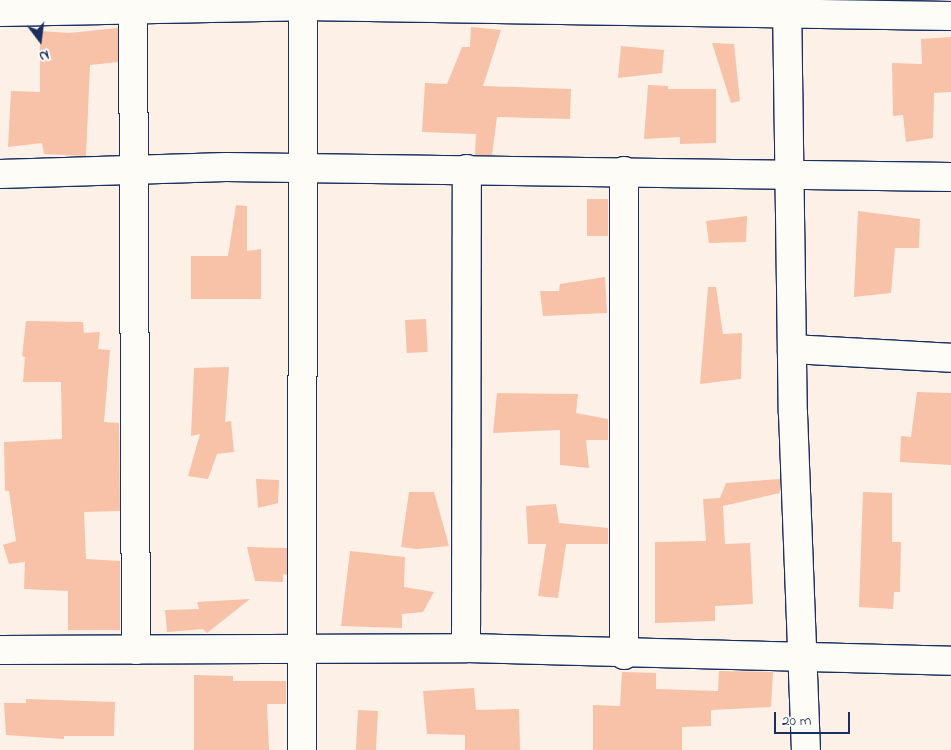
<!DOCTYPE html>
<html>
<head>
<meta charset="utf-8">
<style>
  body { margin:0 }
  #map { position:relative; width:951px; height:750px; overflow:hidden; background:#fcf0e7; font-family:"Indie Flower",sans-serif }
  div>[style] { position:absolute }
  .building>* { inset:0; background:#f7c2a8; transform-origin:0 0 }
  .roads { filter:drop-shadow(1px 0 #1b2f5e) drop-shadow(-1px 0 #1b2f5e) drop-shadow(0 1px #1b2f5e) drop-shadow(0 -1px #1b2f5e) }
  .minor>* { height:28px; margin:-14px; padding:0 14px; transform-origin:14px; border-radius:14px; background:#fdfcf7 }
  span { translate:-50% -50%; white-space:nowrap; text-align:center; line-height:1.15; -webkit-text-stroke:4.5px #fdfcf7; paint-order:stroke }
  .north { position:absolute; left:15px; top:15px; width:50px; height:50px; -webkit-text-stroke:4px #fdfcf7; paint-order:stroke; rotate:165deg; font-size:14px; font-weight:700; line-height:20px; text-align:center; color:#1b2f5e }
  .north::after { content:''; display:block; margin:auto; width:18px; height:22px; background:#1b2f5e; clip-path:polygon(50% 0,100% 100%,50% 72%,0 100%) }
  .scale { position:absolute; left:774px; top:712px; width:76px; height:22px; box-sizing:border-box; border:2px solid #1b2f5e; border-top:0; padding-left:6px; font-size:15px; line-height:18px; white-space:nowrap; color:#1b2f5e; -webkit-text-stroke:4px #fdfcf7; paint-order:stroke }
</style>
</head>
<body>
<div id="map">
  <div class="building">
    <i style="clip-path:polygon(471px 27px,501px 30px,483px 86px,571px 89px,570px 119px,497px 117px,492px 155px,475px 155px,476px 134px,422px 132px,425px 83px,447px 84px,462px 47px,470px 47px)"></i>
    <i style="clip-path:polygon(118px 28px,118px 62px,90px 65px,86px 156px,44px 154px,42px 143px,8px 147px,11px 91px,40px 92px,40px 31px,69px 33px)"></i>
    <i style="clip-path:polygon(951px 37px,951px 92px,934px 93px,933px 138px,906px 142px,903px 115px,893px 116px,892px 63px,922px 64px,921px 39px)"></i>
    <i style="clip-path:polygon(712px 43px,734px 44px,740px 101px,731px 103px)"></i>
    <i style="clip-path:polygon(621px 46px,664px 50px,662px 73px,618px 78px)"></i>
    <i style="clip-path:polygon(648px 85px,668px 86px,668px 89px,716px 89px,716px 143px,680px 144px,680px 137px,644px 139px)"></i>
    <i style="left:587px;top:199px;width:21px;height:37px"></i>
    <i style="clip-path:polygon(236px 205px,247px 206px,247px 251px,261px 249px,261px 299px,191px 299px,191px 256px,228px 256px)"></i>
    <i style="clip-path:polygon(858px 211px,920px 219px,919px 248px,895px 248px,891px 293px,854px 297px)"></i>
    <i style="clip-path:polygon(747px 216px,746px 242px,709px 243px,706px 221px)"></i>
    <i style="clip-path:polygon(605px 277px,607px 313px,543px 316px,540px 291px,559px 291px,560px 284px)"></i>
    <i style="clip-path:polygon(708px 287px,716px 287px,723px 334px,742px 333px,741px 379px,700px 384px)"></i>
    <i style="left:426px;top:319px;width:33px;height:21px;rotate:87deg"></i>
    <i style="clip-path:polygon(26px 321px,83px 322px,84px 333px,100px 332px,98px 349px,110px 350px,104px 422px,119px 423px,120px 511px,84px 512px,86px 559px,120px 561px,120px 630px,68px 630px,68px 591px,24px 589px,25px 562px,9px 564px,3px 545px,16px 541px,9px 491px,5px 491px,4px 442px,62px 439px,61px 382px,23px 382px,25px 357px,22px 356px)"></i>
    <i style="clip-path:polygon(229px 367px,225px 422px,231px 421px,234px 452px,217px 454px,208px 479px,188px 476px,200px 434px,191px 436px,194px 368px)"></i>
    <i style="clip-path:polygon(917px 392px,951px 393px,951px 465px,900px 462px,901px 436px,911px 437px)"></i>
    <i style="clip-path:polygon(497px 393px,578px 394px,576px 413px,608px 419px,608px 440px,586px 440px,589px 468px,560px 465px,560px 430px,493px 433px)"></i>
    <i style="clip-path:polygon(256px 479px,279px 480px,278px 503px,258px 508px)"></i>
    <i style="clip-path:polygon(780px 479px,780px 493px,723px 506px,725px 544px,750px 543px,753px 604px,715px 606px,715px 621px,655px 623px,655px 542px,706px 541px,703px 499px,720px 498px,726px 483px)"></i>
    <i style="clip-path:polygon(409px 492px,434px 492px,449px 546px,417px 549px,401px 547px)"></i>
    <i style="clip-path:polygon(863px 492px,892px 493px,892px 542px,901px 542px,900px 592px,894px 592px,893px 609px,859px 607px)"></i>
    <i style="clip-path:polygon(556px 504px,559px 523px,608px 528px,608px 544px,566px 544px,558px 598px,538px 596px,546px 544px,528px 544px,526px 506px)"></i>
    <i style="clip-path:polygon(247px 547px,287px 548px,287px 575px,283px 574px,283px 582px,255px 581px)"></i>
    <i style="clip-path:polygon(350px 551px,405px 557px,404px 587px,434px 592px,423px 612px,402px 614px,402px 628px,341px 626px)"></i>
    <i style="clip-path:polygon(250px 599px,207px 633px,203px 629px,167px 632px,165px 610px,199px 609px,197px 602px)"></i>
    <i style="clip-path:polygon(719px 671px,773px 672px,771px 707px,711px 710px,711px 726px,682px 727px,682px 750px,593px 750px,593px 705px,620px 706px,622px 672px,656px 673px,656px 689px,718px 691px)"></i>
    <i style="clip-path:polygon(194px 675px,233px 676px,233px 681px,286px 681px,286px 704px,267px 704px,269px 750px,194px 750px)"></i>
    <i style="clip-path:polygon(474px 688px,476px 710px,519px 709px,520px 750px,465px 750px,465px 735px,427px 734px,423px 691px)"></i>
    <i style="clip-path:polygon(26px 699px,115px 702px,114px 736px,64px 736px,64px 739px,6px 735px,4px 703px,26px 703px)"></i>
    <i style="left:358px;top:710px;width:20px;height:40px;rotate:3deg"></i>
  </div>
  <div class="roads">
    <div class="minor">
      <i style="left:133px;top:0;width:650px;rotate:89.74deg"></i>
      <i style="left:787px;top:0;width:413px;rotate:89.2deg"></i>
      <i style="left:793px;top:413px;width:337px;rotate:87.8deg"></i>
      <i style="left:0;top:12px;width:303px;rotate:-1.1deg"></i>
      <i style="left:303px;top:6px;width:648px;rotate:0.88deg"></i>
      <i style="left:624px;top:171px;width:484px;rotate:90deg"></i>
      <i style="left:0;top:174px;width:226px;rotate:-1.8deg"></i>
      <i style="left:226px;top:167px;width:725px;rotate:0.79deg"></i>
      <i style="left:792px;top:349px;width:159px;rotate:3.2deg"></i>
      <i style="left:466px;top:648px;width:479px;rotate:-89.9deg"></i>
      <i style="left:0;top:650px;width:466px;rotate:-0.2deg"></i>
      <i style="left:466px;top:648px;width:485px;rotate:1.5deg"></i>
      <i style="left:302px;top:750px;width:750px;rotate:-89.92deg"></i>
    </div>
  </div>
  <div class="north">N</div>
  <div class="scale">20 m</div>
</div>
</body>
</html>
